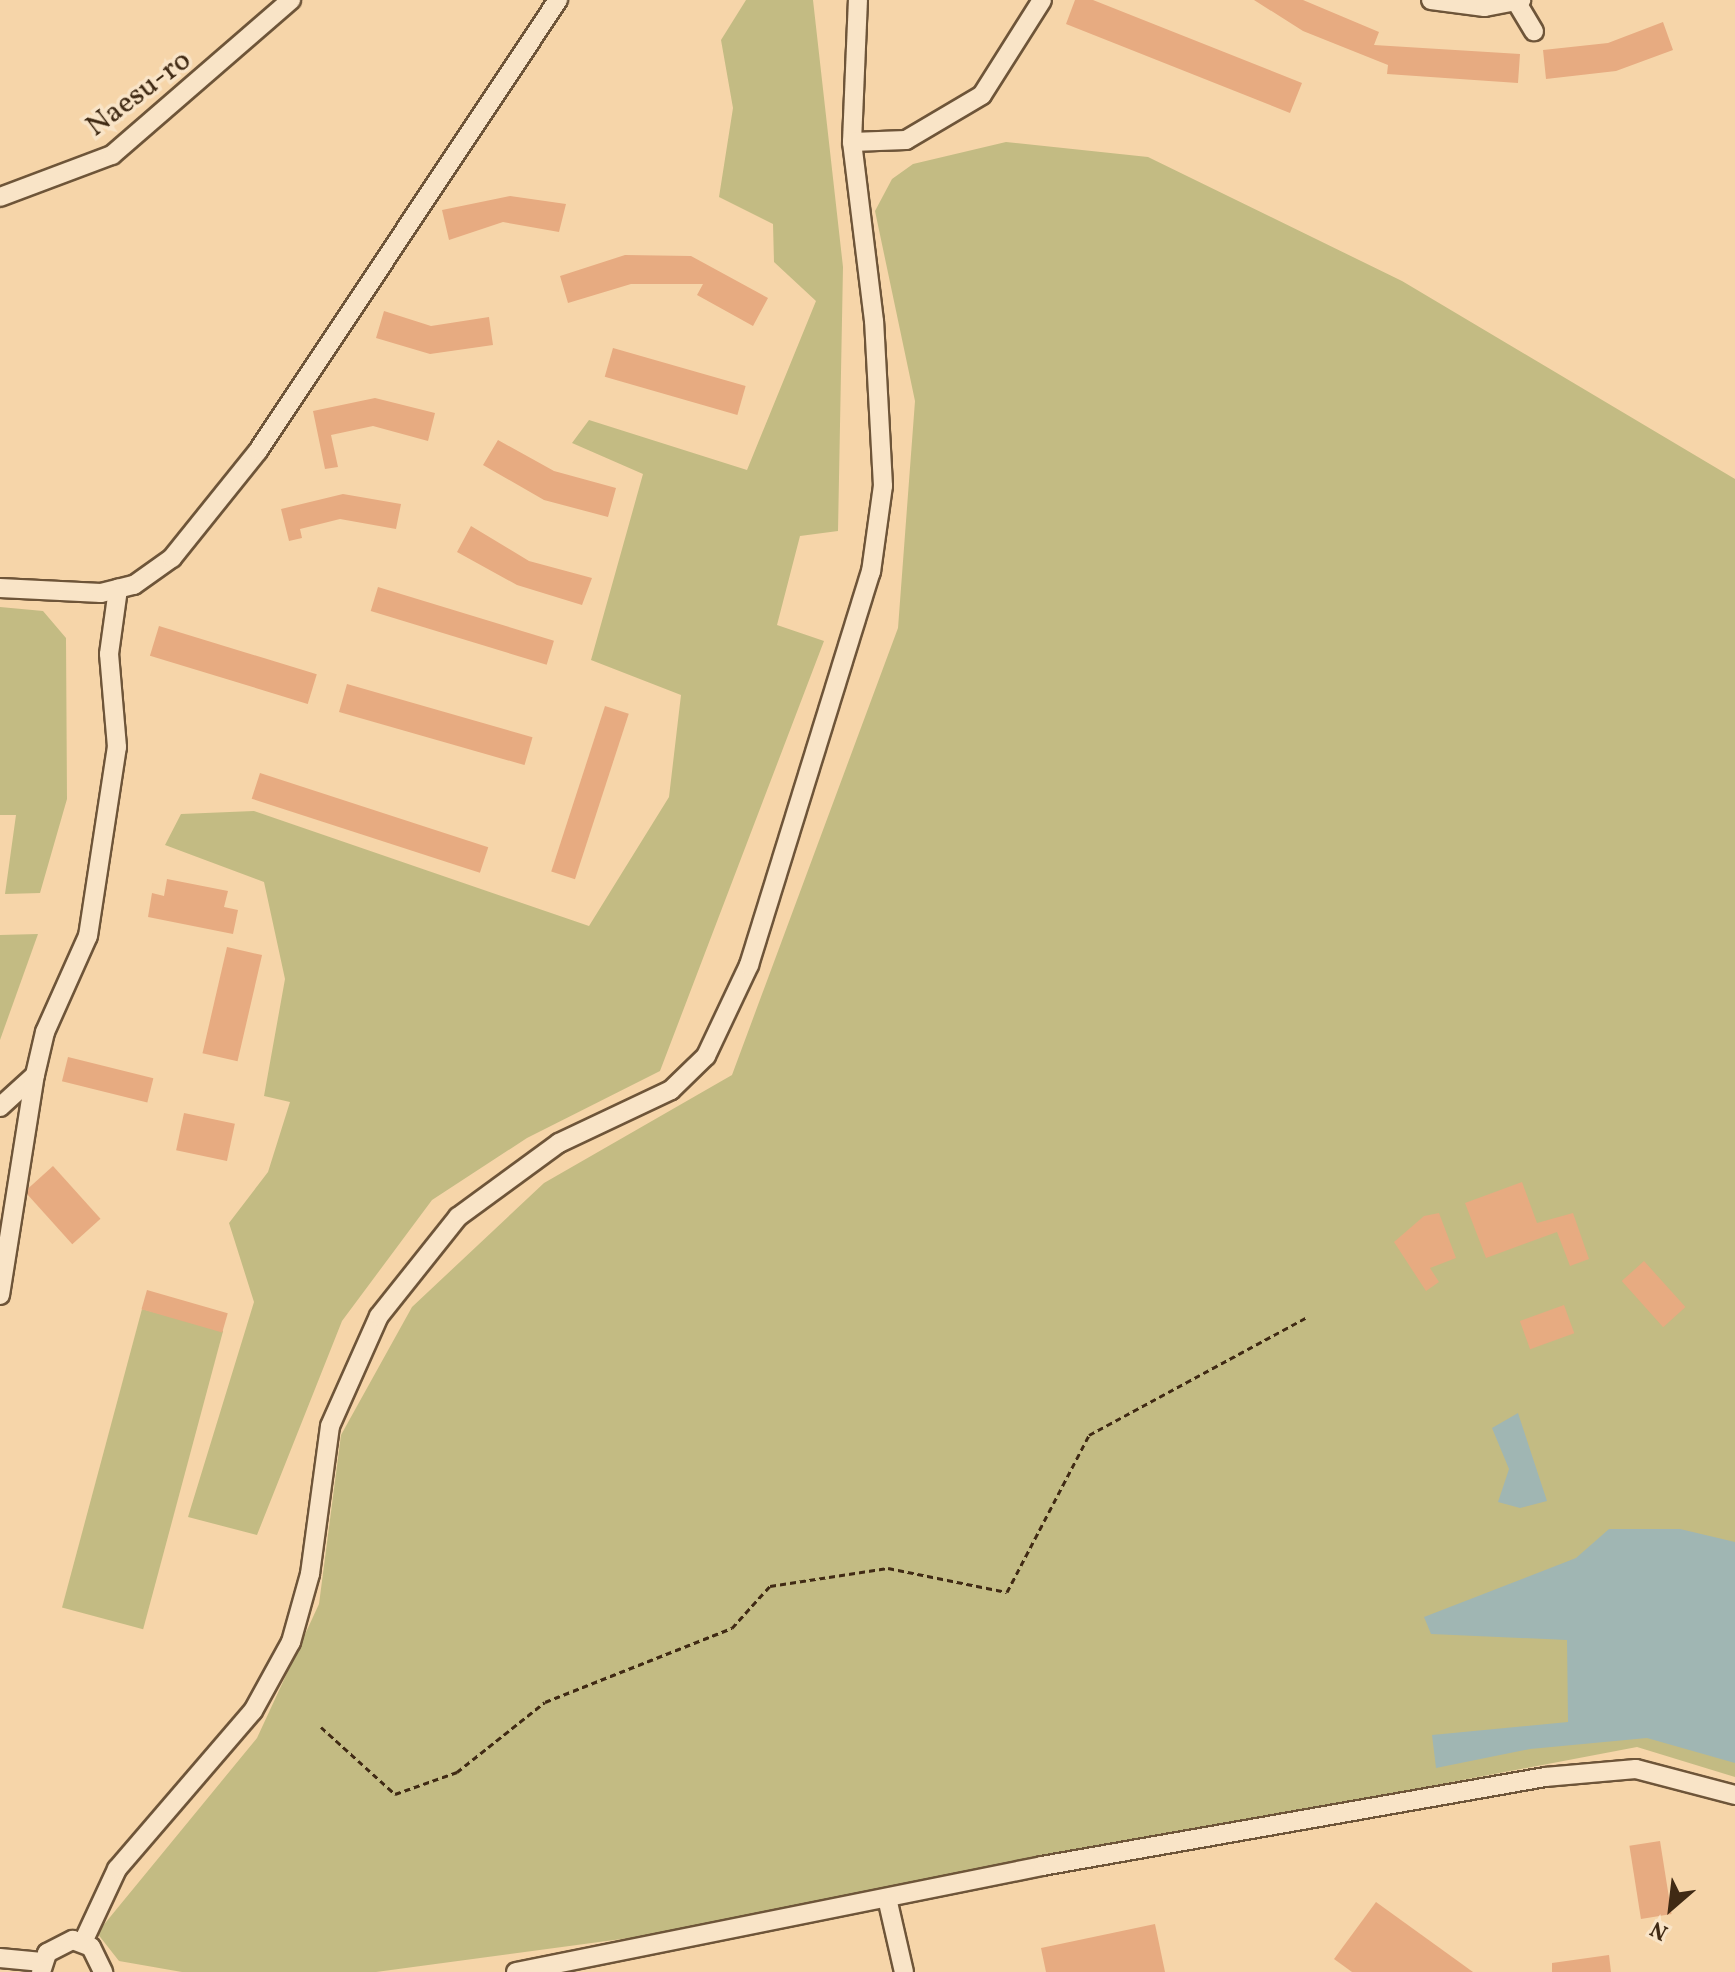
<!DOCTYPE html>
<html>
<head>
<meta charset="utf-8">
<style>
  body { margin:0 }
  #map { position:relative; width:1735px; height:1972px; overflow:hidden; background:#f6d5a9; font-family:Vollkorn,serif }
  div>[style] { position:absolute }
  .green>* { inset:0; background:#c3bb83; transform-origin:0 0 }
  .water>* { inset:0; background:#a0b6b3 }
  .building>* { inset:0; background:#e7ab81; transform-origin:0 0 }
  .path>* { height:3px; margin-top:-1.5px; transform-origin:0; background:repeating-linear-gradient(90deg,#402a14 0 6px,transparent 0 10px) }
  .roads { filter:drop-shadow(2px 0 #6e5539) drop-shadow(-2px 0 #6e5539) drop-shadow(0 2px #6e5539) drop-shadow(0 -2px #6e5539) }
  .minor>* { height:18px; margin:-9px; padding:0 9px; transform-origin:9px; border-radius:9px; background:#f9e4c7 }
  span { translate:-50% -50%; white-space:nowrap; text-align:center; line-height:1.15; -webkit-text-stroke:7px #f9e4c7; paint-order:stroke }
  .street-label { font-size:30px; color:#402a14 }
  .north { position:absolute; left:1631px; top:1868px; width:80px; height:80px; -webkit-text-stroke:6px #f9e4c7; paint-order:stroke; rotate:208deg; font-size:22px; font-weight:700; line-height:32px; text-align:center; color:#402a14 }
  .north::after { content:''; display:block; margin:auto; width:28px; height:36px; background:#402a14; clip-path:polygon(50% 0,100% 100%,50% 72%,0 100%) }
</style>
</head>
<body>
<div id="map">
  <div class="green">
    <i style="clip-path:polygon(746px 0,813px 0,843px 267px,838px 531px,800px 536px,777px 625px,824px 641px,660px 1071px,527px 1138px,432px 1200px,342px 1321px,257px 1535px,188px 1517px,254px 1302px,229px 1223px,268px 1172px,290px 1102px,264px 1096px,285px 979px,264px 882px,165px 845px,181px 814px,254px 811px,589px 926px,669px 797px,681px 695px,591px 660px,643px 474px,572px 443px,589px 420px,747px 470px,816px 301px,774px 262px,773px 224px,719px 197px,733px 108px,721px 40px)"></i>
    <i style="clip-path:polygon(1006px 142px,1148px 157px,1402px 281px,1735px 479px,1735px 1777px,1637px 1747px,629px 1938px,376px 1972px,182px 1972px,119px 1961px,97px 1933px,257px 1738px,319px 1604px,341px 1435px,412px 1307px,544px 1183px,732px 1075px,898px 628px,915px 401px,875px 211px,892px 179px,913px 164px)"></i>
    <i style="clip-path:polygon(0 607px,43px 611px,66px 638px,67px 799px,40px 893px,5px 894px,16px 815px,0 815px)"></i>
    <i style="clip-path:polygon(38px 934px,0 1040px,0 935px)"></i>
    <i style="left:142px;top:1309px;width:84px;height:309px;rotate:15deg"></i>
  </div>
  <div class="water">
    <i style="clip-path:polygon(1518px 1413px,1547px 1501px,1520px 1508px,1498px 1502px,1509px 1469px,1492px 1428px)"></i>
    <i style="clip-path:polygon(1609px 1529px,1680px 1529px,1735px 1542px,1735px 1763px,1647px 1738px,1530px 1749px,1436px 1768px,1432px 1735px,1568px 1722px,1567px 1640px,1431px 1634px,1424px 1617px,1576px 1558px)"></i>
  </div>
  <div class="building">
    <i style="clip-path:polygon(1075px 0,1093px 0,1302px 83px,1290px 113px,1066px 24px)"></i>
    <i style="clip-path:polygon(1254px 0,1303px 0,1379px 32px,1374px 45px,1520px 54px,1518px 83px,1387px 74px,1388px 65px,1303px 31px)"></i>
    <i style="clip-path:polygon(1663px 22px,1673px 50px,1616px 71px,1546px 79px,1543px 50px,1608px 43px)"></i>
    <i style="clip-path:polygon(510px 196px,566px 204px,559px 232px,503px 222px,449px 240px,442px 210px)"></i>
    <i style="clip-path:polygon(625px 255px,691px 256px,768px 298px,753px 326px,697px 295px,703px 284px,631px 284px,568px 303px,560px 276px)"></i>
    <i style="clip-path:polygon(384px 311px,431px 326px,489px 317px,493px 345px,430px 354px,376px 338px)"></i>
    <i style="left:613px;top:348px;width:138px;height:30px;rotate:16deg"></i>
    <i style="clip-path:polygon(375px 398px,435px 413px,428px 441px,373px 426px,331px 435px,338px 467px,325px 469px,313px 411px)"></i>
    <i style="clip-path:polygon(498px 440px,554px 471px,616px 488px,608px 517px,544px 500px,483px 465px)"></i>
    <i style="clip-path:polygon(343px 494px,401px 504px,396px 529px,340px 519px,300px 529px,302px 538px,289px 541px,281px 509px)"></i>
    <i style="clip-path:polygon(471px 526px,529px 561px,592px 578px,582px 605px,517px 585px,457px 552px)"></i>
    <i style="left:378px;top:587px;width:184px;height:25px;rotate:17deg"></i>
    <i style="left:159px;top:626px;width:165px;height:31px;rotate:17deg"></i>
    <i style="left:347px;top:684px;width:193px;height:29px;rotate:16deg"></i>
    <i style="left:605px;top:706px;width:25px;height:174px;rotate:18deg"></i>
    <i style="left:260px;top:773px;width:240px;height:27px;rotate:18deg"></i>
    <i style="clip-path:polygon(167px 879px,228px 891px,224px 907px,238px 910px,233px 934px,148px 917px,152px 893px,164px 896px)"></i>
    <i style="left:227px;top:947px;width:36px;height:109px;rotate:13deg"></i>
    <i style="left:68px;top:1057px;width:88px;height:25px;rotate:14deg"></i>
    <i style="left:184px;top:1113px;width:52px;height:38px;rotate:12deg"></i>
    <i style="left:53px;top:1166px;width:71px;height:38px;rotate:48deg"></i>
    <i style="clip-path:polygon(1522px 1182px,1537px 1223px,1573px 1213px,1589px 1259px,1570px 1266px,1557px 1232px,1486px 1258px,1465px 1203px)"></i>
    <i style="clip-path:polygon(1439px 1213px,1456px 1258px,1430px 1268px,1439px 1282px,1426px 1291px,1394px 1242px,1424px 1216px)"></i>
    <i style="left:1644px;top:1261px;width:62px;height:30px;rotate:48deg"></i>
    <i style="left:147px;top:1290px;width:84px;height:20px;rotate:16deg"></i>
    <i style="left:1564px;top:1305px;width:30px;height:47px;rotate:70deg"></i>
    <i style="left:1660px;top:1841px;width:74px;height:31px;rotate:81deg"></i>
    <i style="clip-path:polygon(1376px 1902px,1473px 1972px,1352px 1972px,1334px 1959px)"></i>
    <i style="clip-path:polygon(1155px 1924px,1165px 1972px,1046px 1972px,1041px 1948px)"></i>
    <i style="clip-path:polygon(1609px 1955px,1611px 1972px,1552px 1972px,1552px 1963px)"></i>
  </div>
  <div class="path">
    <i style="left:321px;top:1727px;width:100px;rotate:42.2deg"></i>
    <i style="left:395px;top:1794px;width:66px;rotate:-19.5deg"></i>
    <i style="left:457px;top:1772px;width:112px;rotate:-38.5deg"></i>
    <i style="left:545px;top:1702px;width:201px;rotate:-21.6deg"></i>
    <i style="left:732px;top:1628px;width:57px;rotate:-47.9deg"></i>
    <i style="left:770px;top:1586px;width:119px;rotate:-8.7deg"></i>
    <i style="left:888px;top:1568px;width:121px;rotate:11.4deg"></i>
    <i style="left:1007px;top:1592px;width:177px;rotate:-62.4deg"></i>
    <i style="left:1089px;top:1435px;width:248px;rotate:-28.4deg"></i>
  </div>
  <div class="roads">
    <div class="minor">
      <i style="left:1431px;top:0;width:54px;rotate:7.4deg"></i>
      <i style="left:1485px;top:7px;width:37px;rotate:-11deg"></i>
      <i style="left:1517px;top:3px;width:33px;rotate:59deg"></i>
      <i style="left:852px;top:142px;width:142px;rotate:-87.6deg"></i>
      <i style="left:0;top:197px;width:120px;rotate:-20.6deg"></i>
      <i style="left:112px;top:155px;width:237px;rotate:-40.9deg"></i>
      <i style="left:0;top:588px;width:101px;rotate:2.8deg"></i>
      <i style="left:101px;top:593px;width:34px;rotate:-14deg"></i>
      <i style="left:134px;top:585px;width:47px;rotate:-35.4deg"></i>
      <i style="left:172px;top:558px;width:137px;rotate:-51.2deg"></i>
      <i style="left:258px;top:451px;width:542px;rotate:-56.37deg"></i>
      <i style="left:0;top:1107px;width:47px;rotate:-42.4deg"></i>
      <i style="left:35px;top:1075px;width:44px;rotate:-76.9deg"></i>
      <i style="left:45px;top:1032px;width:105px;rotate:-65.9deg"></i>
      <i style="left:88px;top:936px;width:191px;rotate:-81.3deg"></i>
      <i style="left:117px;top:747px;width:93px;rotate:-94.9deg"></i>
      <i style="left:109px;top:654px;width:66px;rotate:-82.1deg"></i>
      <i style="left:0;top:1295px;width:223px;rotate:-81deg"></i>
      <i style="left:887px;top:1898px;width:76px;rotate:77.1deg"></i>
      <i style="left:83px;top:1942px;width:81px;rotate:-65deg"></i>
      <i style="left:117px;top:1869px;width:208px;rotate:-49.3deg"></i>
      <i style="left:253px;top:1711px;width:79px;rotate:-61.2deg"></i>
      <i style="left:291px;top:1642px;width:71px;rotate:-74.4deg"></i>
      <i style="left:310px;top:1574px;width:149px;rotate:-82.3deg"></i>
      <i style="left:330px;top:1426px;width:120px;rotate:-66deg"></i>
      <i style="left:379px;top:1316px;width:127px;rotate:-51.4deg"></i>
      <i style="left:458px;top:1217px;width:125px;rotate:-36.2deg"></i>
      <i style="left:559px;top:1143px;width:124px;rotate:-25.3deg"></i>
      <i style="left:671px;top:1090px;width:49px;rotate:-44.2deg"></i>
      <i style="left:706px;top:1056px;width:101px;rotate:-64.7deg"></i>
      <i style="left:749px;top:965px;width:412px;rotate:-72.8deg"></i>
      <i style="left:871px;top:572px;width:87px;rotate:-82.1deg"></i>
      <i style="left:883px;top:486px;width:165px;rotate:-93.1deg"></i>
      <i style="left:874px;top:321px;width:180px;rotate:-97deg"></i>
      <i style="left:852px;top:142px;width:54px;rotate:-2.1deg"></i>
      <i style="left:906px;top:140px;width:88px;rotate:-30.6deg"></i>
      <i style="left:982px;top:95px;width:112px;rotate:-57.7deg"></i>
      <i style="left:0;top:1958px;width:42px;rotate:5.4deg"></i>
      <i style="left:41px;top:1972px;width:20px;rotate:-72deg"></i>
      <i style="left:47px;top:1953px;width:29px;rotate:-27deg"></i>
      <i style="left:73px;top:1940px;width:19px;rotate:21deg"></i>
      <i style="left:91px;top:1947px;width:28px;rotate:64deg"></i>
      <i style="left:516px;top:1972px;width:537px;rotate:-11.39deg"></i>
      <i style="left:1042px;top:1866px;width:511px;rotate:-10.03deg"></i>
      <i style="left:1545px;top:1777px;width:91px;rotate:-5deg"></i>
      <i style="left:1636px;top:1769px;width:102px;rotate:14.7deg"></i>
    </div>
  </div>
  <div class="street-label">
    <span style="left:139px;top:94px;rotate:-37deg">Naesu-ro</span>
  </div>
  <div class="north">N</div>
</div>
</body>
</html>
